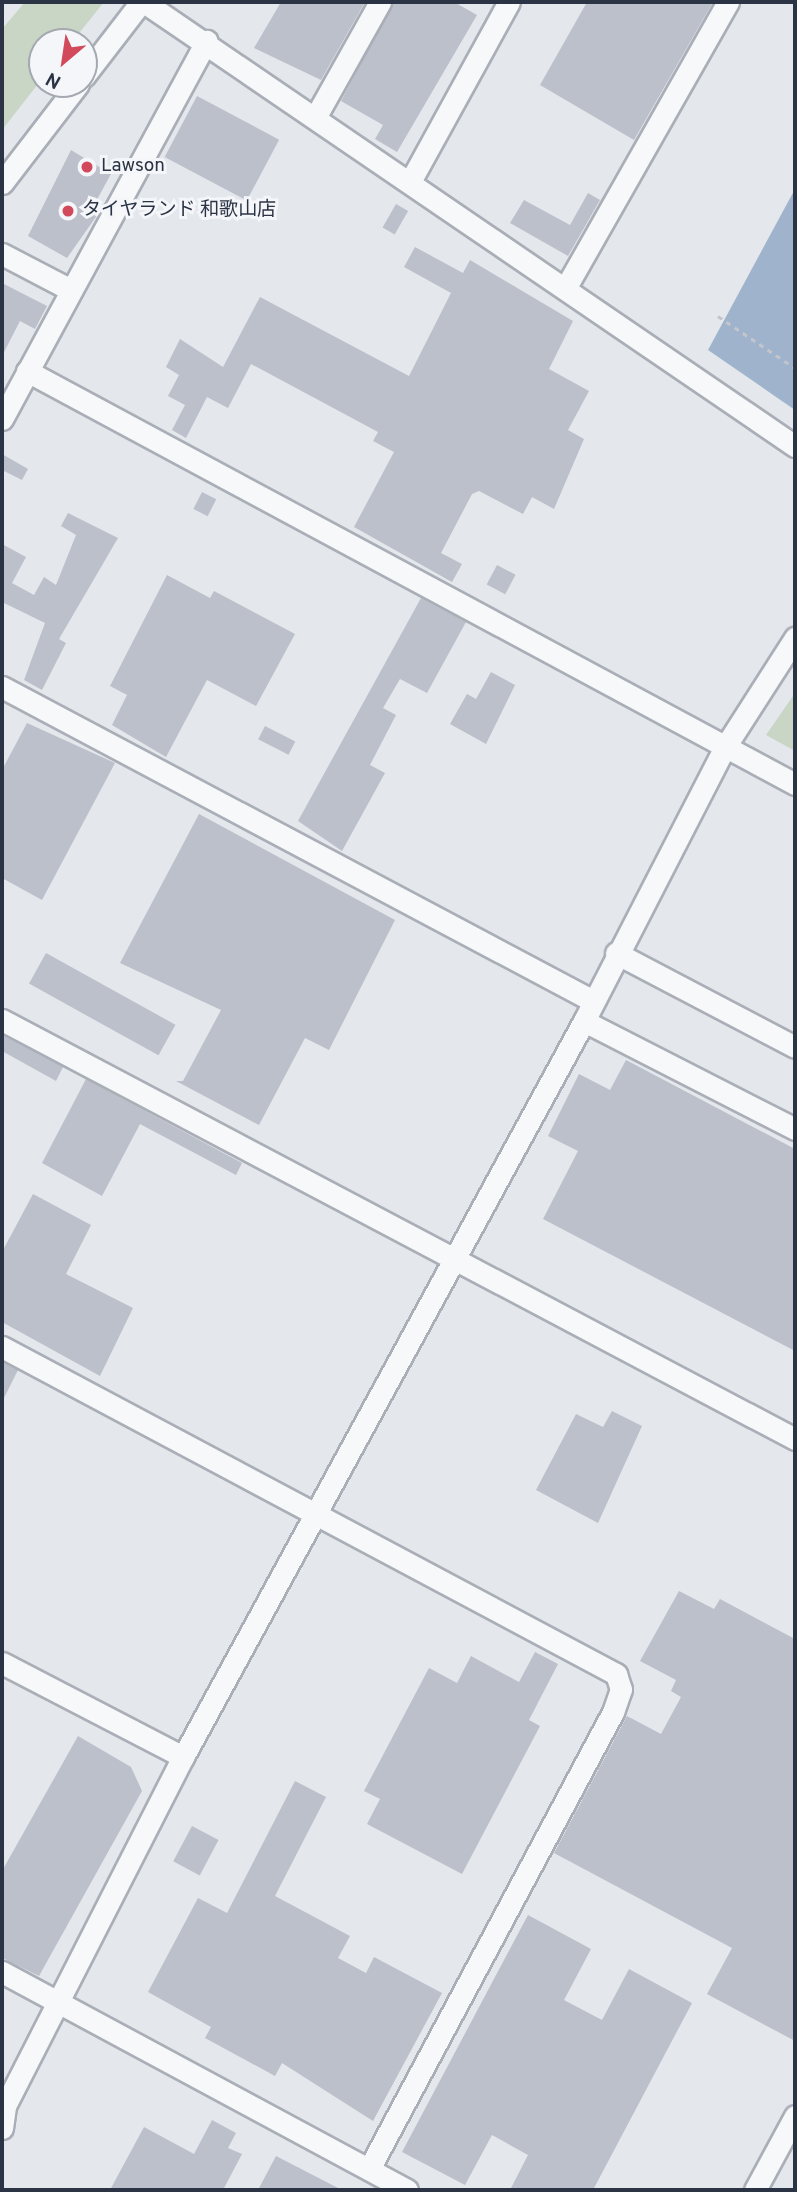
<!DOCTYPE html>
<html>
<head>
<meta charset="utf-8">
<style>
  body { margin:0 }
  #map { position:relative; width:797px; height:2192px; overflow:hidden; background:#e4e7ec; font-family:Overpass,"Noto Sans JP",sans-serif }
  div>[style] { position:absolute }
  .green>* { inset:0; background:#c9d6c5 }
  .water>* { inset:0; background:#9fb4cc }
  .building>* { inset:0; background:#bbc0ca; transform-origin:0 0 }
  .path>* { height:2.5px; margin-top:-1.25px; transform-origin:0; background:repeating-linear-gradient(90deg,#c2c5cb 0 5px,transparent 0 10px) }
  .roads { filter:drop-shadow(2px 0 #a9aeb7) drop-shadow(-2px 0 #a9aeb7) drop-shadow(0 2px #a9aeb7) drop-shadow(0 -2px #a9aeb7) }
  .minor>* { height:21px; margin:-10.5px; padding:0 10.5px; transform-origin:10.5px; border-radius:10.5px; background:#f7f8fa }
  .dots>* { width:19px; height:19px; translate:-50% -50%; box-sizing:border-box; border:4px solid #f4f6f9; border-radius:50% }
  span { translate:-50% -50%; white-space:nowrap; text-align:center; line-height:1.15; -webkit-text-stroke:6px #f4f6f9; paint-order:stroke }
  .poi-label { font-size:19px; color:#2b3445 }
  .left { translate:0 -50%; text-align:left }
  .frame { position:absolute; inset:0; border:4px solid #2b3445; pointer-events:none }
  .north { position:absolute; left:28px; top:28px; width:70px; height:70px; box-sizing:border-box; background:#f4f6f9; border:2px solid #a4a8b1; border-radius:50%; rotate:209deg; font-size:19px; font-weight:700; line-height:28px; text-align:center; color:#2b3445 }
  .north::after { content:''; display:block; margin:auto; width:24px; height:32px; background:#d1495b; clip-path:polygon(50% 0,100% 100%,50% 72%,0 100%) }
</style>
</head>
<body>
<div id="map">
  <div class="green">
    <i style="clip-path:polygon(25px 2px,104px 2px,72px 42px,42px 42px,42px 79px,2px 130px,2px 29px)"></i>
    <i style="clip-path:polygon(795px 693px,795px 751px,766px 735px)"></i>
  </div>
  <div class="water">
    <i style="clip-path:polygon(795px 189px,795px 410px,708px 350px)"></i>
  </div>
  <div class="building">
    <i style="clip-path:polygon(281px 2px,365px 2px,321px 80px,254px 48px)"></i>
    <i style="clip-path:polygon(393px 2px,454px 2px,477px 15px,397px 152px,375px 139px,383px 125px,341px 101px)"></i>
    <i style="clip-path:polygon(587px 2px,713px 2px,634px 140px,540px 85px)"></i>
    <i style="left:197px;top:96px;width:93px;height:69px;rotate:28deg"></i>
    <i style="clip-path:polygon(71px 150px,111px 174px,94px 205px,98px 214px,67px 258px,28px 236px)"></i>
    <i style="clip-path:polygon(588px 193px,600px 200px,568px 256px,510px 223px,524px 200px,570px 225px)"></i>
    <i style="left:396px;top:204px;width:14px;height:27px;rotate:30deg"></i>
    <i style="clip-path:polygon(415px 247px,463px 273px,470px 260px,573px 321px,549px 369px,589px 391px,568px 430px,584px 439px,554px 509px,532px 497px,523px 514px,479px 491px,472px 494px,441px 553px,462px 564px,452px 582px,354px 527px,394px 452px,373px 441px,378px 432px,251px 364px,228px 408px,207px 397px,186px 438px,172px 430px,185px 405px,168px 396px,179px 375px,166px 367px,180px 339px,223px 367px,260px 297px,409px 376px,451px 293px,404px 267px)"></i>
    <i style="clip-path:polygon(2px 283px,47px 306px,35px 329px,20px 321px,2px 356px)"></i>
    <i style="clip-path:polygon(2px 454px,28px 469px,22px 480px,2px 470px)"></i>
    <i style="left:202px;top:492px;width:16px;height:19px;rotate:27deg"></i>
    <i style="clip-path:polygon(68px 513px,118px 538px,59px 639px,66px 643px,42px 690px,24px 680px,45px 623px,2px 602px,2px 544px,26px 557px,12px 583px,34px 595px,44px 577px,56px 585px,76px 535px,61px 526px)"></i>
    <i style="left:497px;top:565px;width:21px;height:22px;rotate:28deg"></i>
    <i style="clip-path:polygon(167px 575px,210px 598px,214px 591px,295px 634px,256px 706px,207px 680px,166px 757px,112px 725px,127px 695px,110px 686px)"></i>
    <i style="clip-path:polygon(421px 598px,466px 622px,427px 693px,400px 679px,383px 708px,396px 715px,370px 765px,385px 773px,342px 851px,298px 821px)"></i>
    <i style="clip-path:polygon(491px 672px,515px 685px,486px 744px,450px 724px,467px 694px,476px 699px)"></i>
    <i style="clip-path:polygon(27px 723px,115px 763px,42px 900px,2px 878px,2px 770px)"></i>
    <i style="left:265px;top:726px;width:34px;height:15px;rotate:27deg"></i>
    <i style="clip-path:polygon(199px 814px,395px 920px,329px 1050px,305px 1038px,259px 1125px,176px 1081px,183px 1081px,221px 1010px,120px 963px)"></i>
    <i style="left:46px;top:953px;width:148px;height:35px;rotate:29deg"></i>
    <i style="clip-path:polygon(2px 1035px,63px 1067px,56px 1081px,2px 1051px)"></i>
    <i style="clip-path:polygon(626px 1060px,795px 1149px,795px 1351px,543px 1219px,578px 1151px,548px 1136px,579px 1074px,610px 1090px)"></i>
    <i style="clip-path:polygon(86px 1079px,242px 1163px,236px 1175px,140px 1124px,102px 1196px,42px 1163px)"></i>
    <i style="clip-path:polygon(33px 1194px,91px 1225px,66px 1274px,133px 1308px,100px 1376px,2px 1322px,2px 1252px)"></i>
    <i style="clip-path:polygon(2px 1362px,18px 1370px,2px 1402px)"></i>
    <i style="clip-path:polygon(612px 1411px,642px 1426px,598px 1523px,536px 1490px,576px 1414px,603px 1427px)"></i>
    <i style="clip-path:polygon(679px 1591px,714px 1609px,720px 1599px,795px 1639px,795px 2041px,707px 1994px,732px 1948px,554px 1853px,627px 1716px,661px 1734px,681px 1697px,671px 1691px,676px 1680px,640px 1661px)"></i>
    <i style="clip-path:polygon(535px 1652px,558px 1664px,529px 1720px,540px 1726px,462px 1874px,367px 1824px,380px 1799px,364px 1791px,429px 1668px,457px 1683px,471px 1656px,519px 1682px)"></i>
    <i style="clip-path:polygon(78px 1736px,131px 1767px,142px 1791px,39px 1976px,2px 1958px,2px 1871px)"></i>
    <i style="clip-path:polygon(295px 1781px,326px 1797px,275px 1896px,350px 1936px,338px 1958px,366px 1973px,374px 1957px,442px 1993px,373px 2121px,282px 2063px,275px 2076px,205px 2038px,211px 2027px,148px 1992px,198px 1898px,227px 1913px)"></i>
    <i style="left:192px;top:1826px;width:30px;height:40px;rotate:28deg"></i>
    <i style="clip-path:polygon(528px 1915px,591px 1949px,564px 2000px,602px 2020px,629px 1969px,692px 2003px,593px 2190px,510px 2190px,528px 2155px,492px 2135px,465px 2185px,402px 2152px)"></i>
    <i style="clip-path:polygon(212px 2120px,236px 2133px,228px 2148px,242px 2154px,223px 2190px,110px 2190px,144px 2127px,194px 2154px)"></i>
    <i style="clip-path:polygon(276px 2156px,307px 2172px,342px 2190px,258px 2190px)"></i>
  </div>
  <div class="path">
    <i style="left:718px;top:316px;width:93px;rotate:34deg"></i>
  </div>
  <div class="roads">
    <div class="minor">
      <i style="left:144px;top:2px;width:788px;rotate:34.3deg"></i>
      <i style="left:84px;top:76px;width:93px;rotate:-52.4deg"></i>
      <i style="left:316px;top:116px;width:131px;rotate:-60.7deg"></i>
      <i style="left:411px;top:180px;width:203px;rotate:-61.2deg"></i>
      <i style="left:2px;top:183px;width:125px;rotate:-52.5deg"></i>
      <i style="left:2px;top:254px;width:78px;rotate:27.6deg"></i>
      <i style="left:566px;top:287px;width:328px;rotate:-60.4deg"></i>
      <i style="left:27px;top:371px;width:872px;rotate:28.27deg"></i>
      <i style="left:2px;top:419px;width:430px;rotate:-61.6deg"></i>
      <i style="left:2px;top:687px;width:669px;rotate:27.98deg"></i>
      <i style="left:616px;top:953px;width:202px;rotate:27.7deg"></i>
      <i style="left:2px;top:1020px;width:897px;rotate:27.85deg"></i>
      <i style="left:584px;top:1021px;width:237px;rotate:27.1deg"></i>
      <i style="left:2px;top:1347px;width:696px;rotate:28.04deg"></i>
      <i style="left:616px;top:1674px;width:16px;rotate:72deg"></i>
      <i style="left:621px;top:1689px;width:24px;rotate:109deg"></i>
      <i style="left:613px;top:1712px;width:518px;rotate:118.1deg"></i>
      <i style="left:2px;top:1663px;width:204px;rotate:27.4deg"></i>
      <i style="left:2px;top:1972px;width:460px;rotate:28.3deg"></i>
      <i style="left:2px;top:2128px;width:22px;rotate:-82deg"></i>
      <i style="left:5px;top:2106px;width:392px;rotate:-63deg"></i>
      <i style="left:183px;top:1757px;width:838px;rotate:-61.42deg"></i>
      <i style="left:584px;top:1021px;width:308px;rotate:-62.8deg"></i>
      <i style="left:725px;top:747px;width:130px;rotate:-57.3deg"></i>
      <i style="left:755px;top:2190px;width:84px;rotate:-61.6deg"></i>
    </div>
  </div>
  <div class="dots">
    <i style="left:87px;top:167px;background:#d1495b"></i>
    <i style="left:68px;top:211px;background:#d1495b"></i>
  </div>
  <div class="poi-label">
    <span class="left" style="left:101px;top:167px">Lawson</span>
    <span class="left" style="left:82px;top:211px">タイヤランド 和歌山店</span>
  </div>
  <div class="frame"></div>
  <div class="north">N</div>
</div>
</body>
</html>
